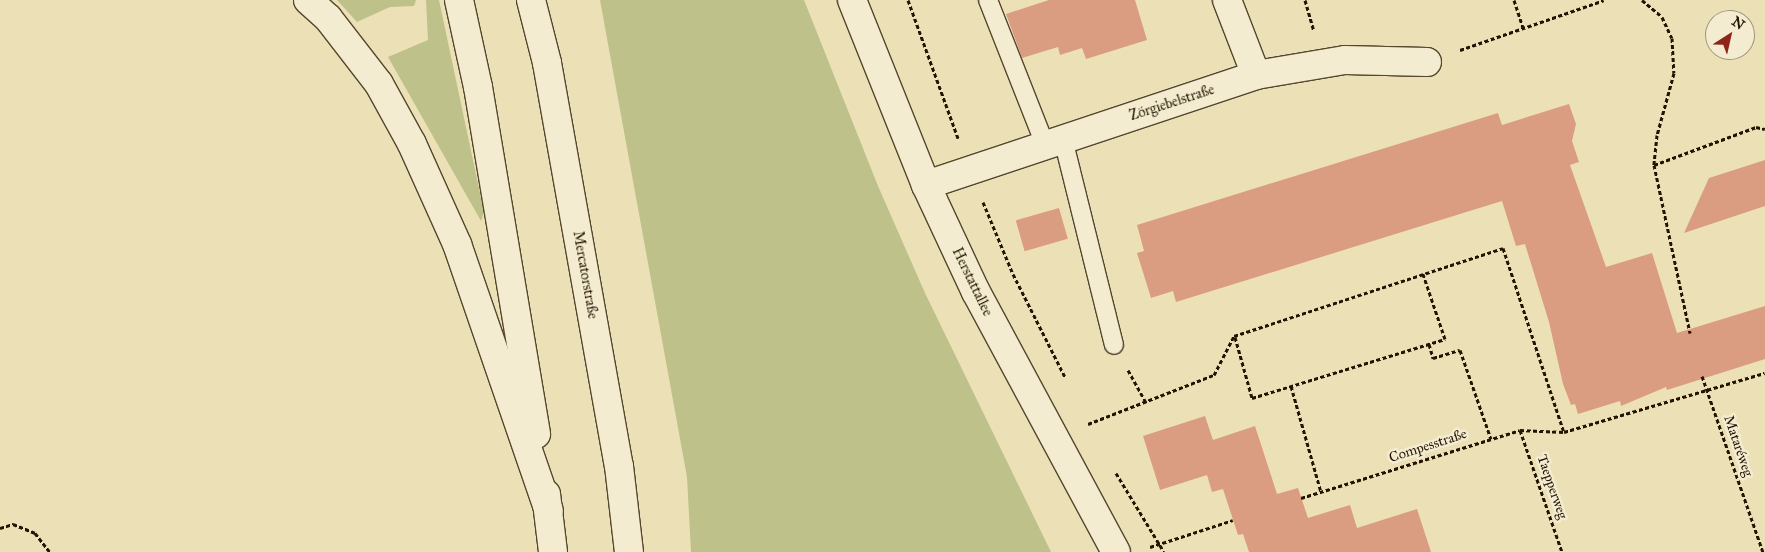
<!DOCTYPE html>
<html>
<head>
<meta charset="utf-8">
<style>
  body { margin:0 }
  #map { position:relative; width:1765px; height:552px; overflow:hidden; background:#ece1b6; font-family:"IM FELL Great Primer",serif }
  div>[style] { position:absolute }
  .green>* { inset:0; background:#bec189 }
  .building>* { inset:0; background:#da9d82; transform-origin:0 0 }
  .path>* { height:3px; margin-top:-1.5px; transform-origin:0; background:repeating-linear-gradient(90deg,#231300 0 4px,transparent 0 6.5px) }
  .roads { filter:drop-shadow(1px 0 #55462e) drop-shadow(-1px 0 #55462e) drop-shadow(0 1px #55462e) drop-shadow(0 -1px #55462e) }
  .service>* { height:18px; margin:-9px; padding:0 9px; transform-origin:9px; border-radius:9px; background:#f3ecd0 }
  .minor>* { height:28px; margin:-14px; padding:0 14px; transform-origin:14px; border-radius:14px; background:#f3ecd0 }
  .tertiary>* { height:28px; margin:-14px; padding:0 14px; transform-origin:14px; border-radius:14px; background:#f3ecd0 }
  .secondary>* { height:28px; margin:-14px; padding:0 14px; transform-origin:14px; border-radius:14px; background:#f3ecd0 }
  span { translate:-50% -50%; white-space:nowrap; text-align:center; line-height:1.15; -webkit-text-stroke:5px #f3ecd0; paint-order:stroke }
  .street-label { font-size:14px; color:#231300 }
  .north { position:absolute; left:1705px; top:10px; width:50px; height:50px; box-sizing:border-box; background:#f3ecd0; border:1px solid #a0957d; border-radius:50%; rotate:35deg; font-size:14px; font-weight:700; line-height:20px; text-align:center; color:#231300 }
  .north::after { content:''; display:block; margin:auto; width:18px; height:22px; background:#8f2418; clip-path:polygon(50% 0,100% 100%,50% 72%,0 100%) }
</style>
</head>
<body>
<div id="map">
  <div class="green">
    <i style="clip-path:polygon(337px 0,416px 0,414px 6px,390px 7px,357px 22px)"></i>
    <i style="clip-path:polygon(426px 0,439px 0,484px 212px,481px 221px,388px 57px,428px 40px)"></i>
    <i style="clip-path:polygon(600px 0,804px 0,878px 186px,925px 293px,1051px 552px,691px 552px,687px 477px)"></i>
  </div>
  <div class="building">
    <i style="clip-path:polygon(1049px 0,1135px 0,1147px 40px,1086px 59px,1082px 48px,1060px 55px,1058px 47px,1022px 58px,1006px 14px)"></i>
    <i style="clip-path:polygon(1569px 104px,1576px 124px,1572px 141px,1579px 162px,1570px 165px,1606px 267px,1652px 253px,1677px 333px,1765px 306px,1765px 359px,1667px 390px,1666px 387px,1621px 406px,1620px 401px,1578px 414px,1575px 404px,1571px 405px,1563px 384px,1549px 322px,1525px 244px,1516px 246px,1502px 201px,1176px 302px,1173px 291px,1151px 298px,1137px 253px,1144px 251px,1137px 225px,1498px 113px,1502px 125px)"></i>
    <i style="clip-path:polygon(1765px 160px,1765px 206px,1684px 233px,1709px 178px)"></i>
    <i style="left:1059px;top:208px;width:32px;height:45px;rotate:74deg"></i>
    <i style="clip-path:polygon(1205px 416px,1213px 440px,1255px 426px,1277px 494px,1298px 488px,1308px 518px,1350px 505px,1357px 528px,1417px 509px,1431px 552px,1249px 552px,1243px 534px,1238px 535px,1223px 489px,1212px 492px,1207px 475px,1160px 490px,1143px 436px)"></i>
  </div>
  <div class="path">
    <i style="left:908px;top:0;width:147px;rotate:70.1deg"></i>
    <i style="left:1305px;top:0;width:32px;rotate:74deg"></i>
    <i style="left:1514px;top:0;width:29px;rotate:72deg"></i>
    <i style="left:1642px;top:0;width:26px;rotate:40deg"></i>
    <i style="left:1662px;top:17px;width:23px;rotate:65deg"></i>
    <i style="left:1672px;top:38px;width:35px;rotate:87deg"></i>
    <i style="left:1674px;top:73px;width:64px;rotate:105.3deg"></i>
    <i style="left:1657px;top:135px;width:30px;rotate:96deg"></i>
    <i style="left:1654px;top:165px;width:172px;rotate:77.9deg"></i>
    <i style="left:1460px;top:50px;width:152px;rotate:-19.1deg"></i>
    <i style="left:1654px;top:165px;width:109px;rotate:-20.4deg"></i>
    <i style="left:1756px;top:127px;width:9px;rotate:13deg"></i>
    <i style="left:983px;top:202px;width:78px;rotate:67.4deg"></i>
    <i style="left:1013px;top:274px;width:115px;rotate:63.2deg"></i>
    <i style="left:1235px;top:337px;width:63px;rotate:74.4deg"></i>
    <i style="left:1252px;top:398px;width:202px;rotate:-17deg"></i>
    <i style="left:1445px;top:339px;width:69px;rotate:-108.7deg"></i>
    <i style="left:1429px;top:344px;width:15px;rotate:74deg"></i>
    <i style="left:1433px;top:358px;width:28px;rotate:-17deg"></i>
    <i style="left:1460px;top:350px;width:94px;rotate:70.8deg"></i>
    <i style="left:1128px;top:370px;width:37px;rotate:61deg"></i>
    <i style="left:1702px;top:376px;width:186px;rotate:70.9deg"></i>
    <i style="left:1291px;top:386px;width:110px;rotate:74.2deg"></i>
    <i style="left:1088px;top:424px;width:135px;rotate:-21.3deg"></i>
    <i style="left:1214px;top:375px;width:44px;rotate:-62.9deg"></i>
    <i style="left:1234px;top:336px;width:283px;rotate:-18.1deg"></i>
    <i style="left:1503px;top:248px;width:194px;rotate:71.7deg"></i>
    <i style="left:1564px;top:432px;width:209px;rotate:-16.4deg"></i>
    <i style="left:1520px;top:430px;width:129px;rotate:71deg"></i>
    <i style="left:1116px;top:473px;width:92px;rotate:58.7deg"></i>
    <i style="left:1301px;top:498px;width:229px;rotate:-17.2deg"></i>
    <i style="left:1520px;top:430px;width:44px;rotate:2.6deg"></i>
    <i style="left:0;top:528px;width:14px;rotate:-17deg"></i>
    <i style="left:13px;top:524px;width:24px;rotate:22deg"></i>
    <i style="left:35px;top:533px;width:24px;rotate:52deg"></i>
    <i style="left:1150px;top:547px;width:87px;rotate:-18deg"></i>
  </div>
  <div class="roads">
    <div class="service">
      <i style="left:988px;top:0;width:156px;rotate:68.5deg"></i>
      <i style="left:1063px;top:139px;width:212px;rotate:76.1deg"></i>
    </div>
    <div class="minor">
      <i style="left:1227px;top:0;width:80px;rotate:68.9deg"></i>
      <i style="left:926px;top:185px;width:348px;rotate:-18.4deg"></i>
      <i style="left:1256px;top:75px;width:90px;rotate:-9.6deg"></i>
      <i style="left:1345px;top:60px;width:82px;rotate:1.4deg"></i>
    </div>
    <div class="tertiary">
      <i style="left:852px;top:0;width:199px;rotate:68.2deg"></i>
      <i style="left:926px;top:185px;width:118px;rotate:65deg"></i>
      <i style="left:976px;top:292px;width:295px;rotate:61.7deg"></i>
    </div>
    <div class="secondary">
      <i style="left:308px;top:0;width:27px;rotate:42deg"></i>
      <i style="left:328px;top:18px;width:83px;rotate:52.3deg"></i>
      <i style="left:379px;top:84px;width:68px;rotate:61.2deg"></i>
      <i style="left:412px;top:144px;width:110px;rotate:65.8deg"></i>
      <i style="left:457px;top:244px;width:282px;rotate:71deg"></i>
      <i style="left:459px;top:0;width:89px;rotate:77.7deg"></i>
      <i style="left:478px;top:87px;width:352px;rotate:80.5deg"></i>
      <i style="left:531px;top:0;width:65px;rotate:75.7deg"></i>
      <i style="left:547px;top:63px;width:409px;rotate:79.9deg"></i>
      <i style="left:619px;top:466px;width:87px;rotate:83.4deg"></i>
      <i style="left:546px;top:494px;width:58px;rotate:83.1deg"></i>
    </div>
  </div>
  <div class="street-label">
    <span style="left:1172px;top:103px;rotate:-18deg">Zörgiebelstraße</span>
    <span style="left:585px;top:275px;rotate:80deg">Mercatorstraße</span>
    <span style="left:972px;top:282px;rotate:64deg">Herstattallee</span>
    <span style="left:1428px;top:446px;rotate:-18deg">Compesstraße</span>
    <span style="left:1738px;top:446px;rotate:71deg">Mataréweg</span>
    <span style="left:1552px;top:487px;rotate:71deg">Taepperweg</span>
  </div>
  <div class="north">N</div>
</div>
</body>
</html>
